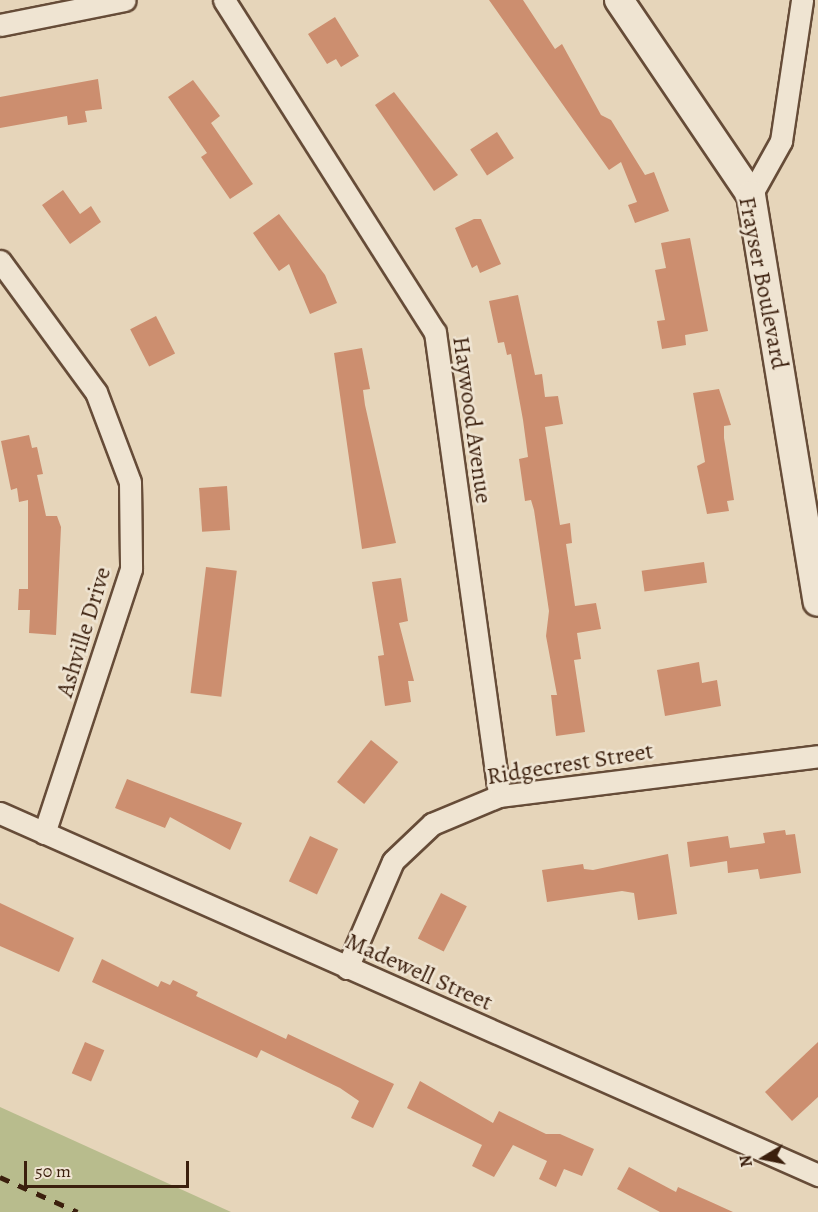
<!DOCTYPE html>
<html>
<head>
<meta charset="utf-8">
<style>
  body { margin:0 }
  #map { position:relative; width:818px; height:1212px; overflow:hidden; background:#e6d5ba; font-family:Alegreya,serif }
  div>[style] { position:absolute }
  .green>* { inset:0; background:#b8bc8d }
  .building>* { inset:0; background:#cc8e6f; transform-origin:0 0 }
  .roads { filter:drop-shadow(2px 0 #664c38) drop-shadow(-2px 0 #664c38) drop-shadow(0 2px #664c38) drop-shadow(0 -2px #664c38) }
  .street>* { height:21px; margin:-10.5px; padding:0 10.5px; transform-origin:10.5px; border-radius:10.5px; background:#efe4d2 }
  .secondary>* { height:28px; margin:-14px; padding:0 14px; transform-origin:14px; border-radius:14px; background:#efe4d2 }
  .rail>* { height:4.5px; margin-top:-2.25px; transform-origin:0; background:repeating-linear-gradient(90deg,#3b1f0d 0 10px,transparent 0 20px) }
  span { translate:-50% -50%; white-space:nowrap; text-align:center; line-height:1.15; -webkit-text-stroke:5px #efe4d2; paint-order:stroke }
  .street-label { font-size:24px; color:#3b1f0d }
  .north { position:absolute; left:734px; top:1128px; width:60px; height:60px; -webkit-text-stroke:4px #efe4d2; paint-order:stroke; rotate:260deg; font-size:16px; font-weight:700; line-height:24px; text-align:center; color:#3b1f0d }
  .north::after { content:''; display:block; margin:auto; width:21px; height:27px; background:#3b1f0d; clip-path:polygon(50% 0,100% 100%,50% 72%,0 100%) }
  .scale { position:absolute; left:24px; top:1161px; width:165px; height:27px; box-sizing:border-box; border:3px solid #3b1f0d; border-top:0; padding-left:8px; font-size:18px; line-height:21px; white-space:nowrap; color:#3b1f0d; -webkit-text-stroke:4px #efe4d2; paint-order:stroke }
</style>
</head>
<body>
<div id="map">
  <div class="green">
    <i style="clip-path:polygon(0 1107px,231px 1212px,0 1212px)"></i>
  </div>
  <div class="building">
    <i style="clip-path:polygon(489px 0,523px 0,555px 49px,562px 44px,601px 115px,611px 120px,645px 175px,654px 172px,669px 211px,635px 223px,628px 205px,637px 202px,621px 162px,609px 170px)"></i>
    <i style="clip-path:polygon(335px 17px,359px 56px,341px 67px,336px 59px,327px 64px,308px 34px)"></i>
    <i style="clip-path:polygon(98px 79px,102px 109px,85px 111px,87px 122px,68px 125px,67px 116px,0 128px,0 97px)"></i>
    <i style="clip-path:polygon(193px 80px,220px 116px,211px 123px,253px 184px,230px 199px,201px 157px,207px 153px,168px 97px)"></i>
    <i style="clip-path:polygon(394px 92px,458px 175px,434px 191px,375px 105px)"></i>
    <i style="left:497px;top:132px;width:31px;height:32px;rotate:57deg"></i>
    <i style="clip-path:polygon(63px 190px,80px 214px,91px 206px,101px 222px,70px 244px,42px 205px)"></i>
    <i style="clip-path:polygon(279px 214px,325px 275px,337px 303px,310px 314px,289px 264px,279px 271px,253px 233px)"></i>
    <i style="clip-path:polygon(474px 219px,481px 219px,501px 264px,480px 273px,477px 265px,472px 268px,455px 228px)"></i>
    <i style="clip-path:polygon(690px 238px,708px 331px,685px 335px,686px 345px,662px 349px,657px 321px,665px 320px,655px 270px,666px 268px,661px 243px)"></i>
    <i style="clip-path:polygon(518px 295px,535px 375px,542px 374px,545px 397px,558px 396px,563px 424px,545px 427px,560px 525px,570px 523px,572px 543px,566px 544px,575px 606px,596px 603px,601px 629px,577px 633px,581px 659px,574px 660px,585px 732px,556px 736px,551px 695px,557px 695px,546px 636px,549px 611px,534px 510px,531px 500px,525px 501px,519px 459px,528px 457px,523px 420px,511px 354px,507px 355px,504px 342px,498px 343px,489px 301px)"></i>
    <i style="left:156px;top:316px;width:42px;height:29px;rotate:63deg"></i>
    <i style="clip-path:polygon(362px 348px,370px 389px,363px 390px,365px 405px,396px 543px,362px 549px,334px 353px)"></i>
    <i style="clip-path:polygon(719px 389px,731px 425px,724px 426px,724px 438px,734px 500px,727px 501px,729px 511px,707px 514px,697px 466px,705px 462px,693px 393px)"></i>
    <i style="clip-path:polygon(29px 435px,32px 448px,37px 447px,43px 474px,37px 475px,46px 516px,57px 516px,61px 527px,56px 635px,29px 633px,30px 610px,18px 610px,19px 589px,28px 589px,28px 500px,19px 502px,17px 488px,11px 490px,1px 441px)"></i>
    <i style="left:227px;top:486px;width:44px;height:28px;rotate:86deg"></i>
    <i style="left:704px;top:562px;width:21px;height:63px;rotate:82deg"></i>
    <i style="left:206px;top:567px;width:31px;height:127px;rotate:7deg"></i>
    <i style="clip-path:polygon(401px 578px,408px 621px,399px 623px,414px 681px,408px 681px,411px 702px,385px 706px,378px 656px,384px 655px,372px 582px)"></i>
    <i style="clip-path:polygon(699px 662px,702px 683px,717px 680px,721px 706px,665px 716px,657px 670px)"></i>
    <i style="left:371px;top:740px;width:35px;height:54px;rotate:39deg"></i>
    <i style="clip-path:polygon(127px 779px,242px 823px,230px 850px,170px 817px,165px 828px,115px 808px)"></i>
    <i style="clip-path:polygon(785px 830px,786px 835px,795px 834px,801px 873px,760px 879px,758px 869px,728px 873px,727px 861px,690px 867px,687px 842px,728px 836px,730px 848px,765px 843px,763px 833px)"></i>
    <i style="left:310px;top:836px;width:31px;height:50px;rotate:25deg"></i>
    <i style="clip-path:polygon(668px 854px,677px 914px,638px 920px,634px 893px,622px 891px,547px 902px,542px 870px,583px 864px,584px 869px,593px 870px)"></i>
    <i style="left:441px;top:893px;width:29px;height:51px;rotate:27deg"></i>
    <i style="clip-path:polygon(0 903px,74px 938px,59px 972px,0 946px)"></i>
    <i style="clip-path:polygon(102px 959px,158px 987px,161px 981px,170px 985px,173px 980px,198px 992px,196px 996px,286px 1039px,288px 1034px,394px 1084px,373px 1128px,351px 1118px,359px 1101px,340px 1088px,261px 1050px,257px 1058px,92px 982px)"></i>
    <i style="left:85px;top:1042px;width:21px;height:34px;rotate:23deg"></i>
    <i style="clip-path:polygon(818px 1042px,818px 1097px,792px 1121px,765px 1092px)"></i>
    <i style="clip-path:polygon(420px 1081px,493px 1123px,499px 1111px,546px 1134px,560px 1134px,594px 1149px,582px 1176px,564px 1169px,556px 1187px,539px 1179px,547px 1161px,513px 1145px,494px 1177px,472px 1166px,482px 1145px,407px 1108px)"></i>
    <i style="clip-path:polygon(629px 1167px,676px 1192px,678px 1187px,733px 1212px,660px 1212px,617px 1189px)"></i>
  </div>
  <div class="roads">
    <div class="street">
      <i style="left:224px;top:0;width:393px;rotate:57.6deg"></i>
      <i style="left:435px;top:332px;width:468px;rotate:82.1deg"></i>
      <i style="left:0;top:25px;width:127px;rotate:-11.3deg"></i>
      <i style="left:751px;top:195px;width:62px;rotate:-60.9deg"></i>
      <i style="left:781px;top:141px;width:143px;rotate:-81.5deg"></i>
      <i style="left:0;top:261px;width:162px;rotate:53.8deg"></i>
      <i style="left:96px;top:392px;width:96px;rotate:69.3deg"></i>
      <i style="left:130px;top:482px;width:87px;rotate:89.3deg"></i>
      <i style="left:131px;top:569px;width:278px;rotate:108.2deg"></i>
      <i style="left:0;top:813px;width:895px;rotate:23.87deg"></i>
      <i style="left:347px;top:968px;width:116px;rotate:-66.7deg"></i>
      <i style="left:393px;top:861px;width:54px;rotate:-43.5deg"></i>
      <i style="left:432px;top:824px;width:73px;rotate:-22.7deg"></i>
      <i style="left:499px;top:796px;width:321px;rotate:-7.1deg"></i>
    </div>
    <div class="secondary">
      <i style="left:619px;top:0;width:235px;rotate:55.9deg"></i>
      <i style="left:751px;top:195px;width:412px;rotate:80.7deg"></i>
    </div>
  </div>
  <div class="rail">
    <i style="left:0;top:1177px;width:85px;rotate:24.2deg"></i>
  </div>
  <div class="street-label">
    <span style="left:763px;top:283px;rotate:79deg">Frayser Boulevard</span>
    <span style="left:472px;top:420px;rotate:82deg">Haywood Avenue</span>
    <span style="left:84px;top:632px;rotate:-73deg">Ashville Drive</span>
    <span style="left:570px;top:764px;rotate:-9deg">Ridgecrest Street</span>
    <span style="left:419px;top:972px;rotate:24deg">Madewell Street</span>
  </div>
  <div class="north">N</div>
  <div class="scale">50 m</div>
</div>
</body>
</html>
